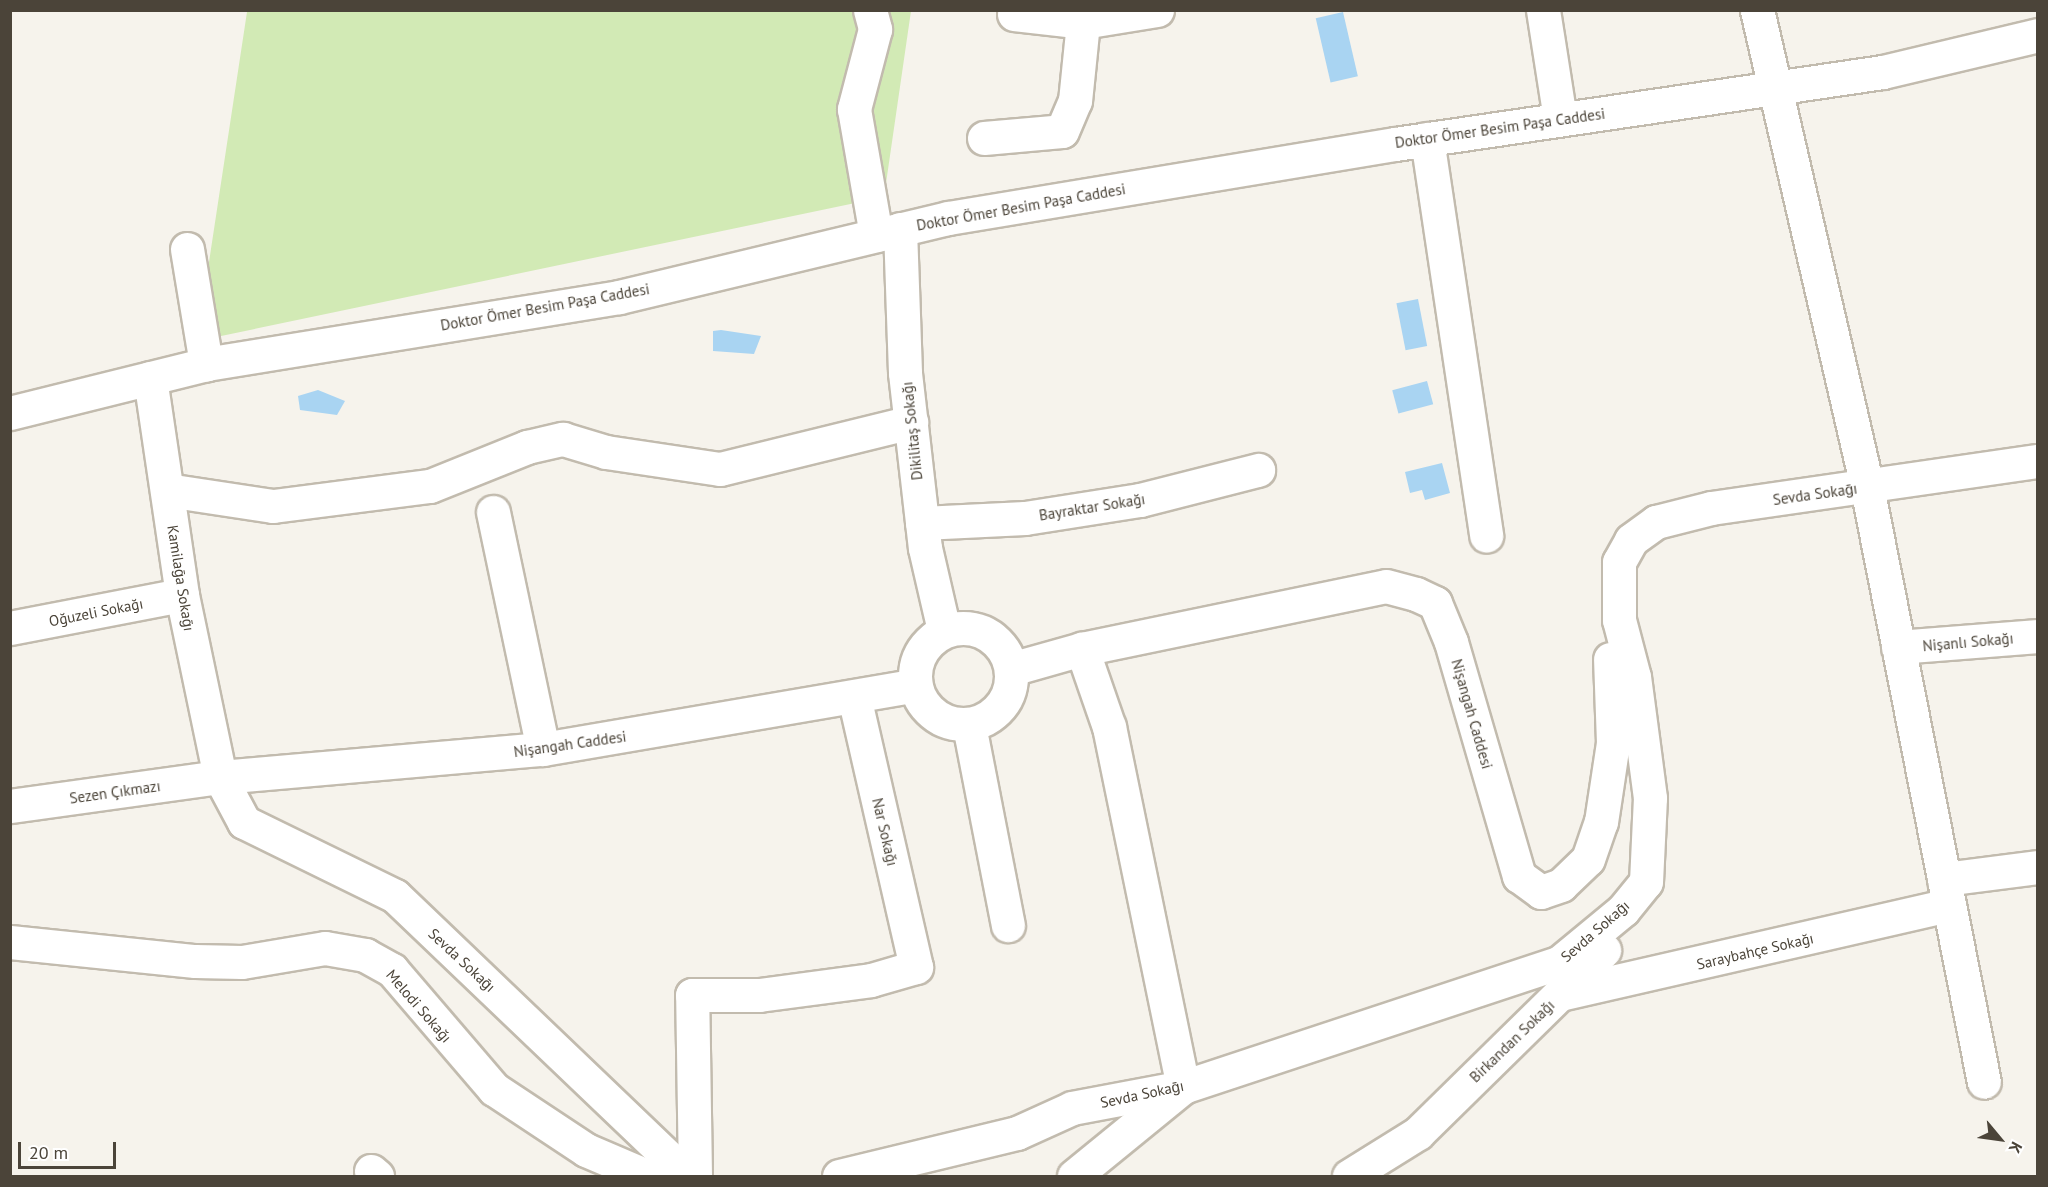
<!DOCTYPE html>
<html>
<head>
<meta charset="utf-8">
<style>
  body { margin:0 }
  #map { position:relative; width:2048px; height:1187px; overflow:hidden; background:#f6f3ec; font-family:"PT Sans",sans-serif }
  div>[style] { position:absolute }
  .green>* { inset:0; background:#d2eab5 }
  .water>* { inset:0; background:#a9d4f2; transform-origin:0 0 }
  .roads { filter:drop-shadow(2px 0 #c2bbae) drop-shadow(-2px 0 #c2bbae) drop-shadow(0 2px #c2bbae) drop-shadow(0 -2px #c2bbae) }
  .minor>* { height:33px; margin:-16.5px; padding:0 16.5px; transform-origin:16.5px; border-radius:16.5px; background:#fff }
  .minor>.ring { margin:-16.5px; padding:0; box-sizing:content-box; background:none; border:33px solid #fff; border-radius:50% }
  span { translate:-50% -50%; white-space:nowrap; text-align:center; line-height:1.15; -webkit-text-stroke:5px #fff; paint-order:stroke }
  .street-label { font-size:15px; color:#4b4439 }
  .frame { position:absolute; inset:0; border:12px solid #4b4439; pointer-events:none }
  .north { position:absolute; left:1970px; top:1109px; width:60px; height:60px; -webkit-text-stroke:4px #fff; paint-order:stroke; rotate:119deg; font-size:16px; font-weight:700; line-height:24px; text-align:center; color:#4b4439 }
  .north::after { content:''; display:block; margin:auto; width:21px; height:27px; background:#4b4439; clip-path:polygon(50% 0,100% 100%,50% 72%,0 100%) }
  .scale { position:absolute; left:18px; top:1142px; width:98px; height:27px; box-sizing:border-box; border:3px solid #4b4439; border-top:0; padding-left:8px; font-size:18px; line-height:21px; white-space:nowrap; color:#4b4439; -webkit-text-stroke:4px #fff; paint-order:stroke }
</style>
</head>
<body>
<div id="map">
  <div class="green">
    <i style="clip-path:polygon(243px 11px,911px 11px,884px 197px,197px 341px,247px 12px)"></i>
  </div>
  <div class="water">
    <i style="left:1343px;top:12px;width:66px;height:28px;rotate:77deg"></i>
    <i style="left:1418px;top:299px;width:48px;height:22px;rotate:79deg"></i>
    <i style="clip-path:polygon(721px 330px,761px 336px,754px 354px,713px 351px,713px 331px)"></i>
    <i style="left:1427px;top:381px;width:24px;height:36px;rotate:75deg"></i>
    <i style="clip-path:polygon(318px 390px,345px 401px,337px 415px,300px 410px,298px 396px)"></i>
    <i style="clip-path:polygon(1442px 463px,1450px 493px,1425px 500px,1422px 490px,1410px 493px,1405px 472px)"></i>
  </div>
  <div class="roads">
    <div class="minor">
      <i style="left:870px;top:10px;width:20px;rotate:75deg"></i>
      <i style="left:875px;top:29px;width:83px;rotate:104.7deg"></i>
      <i style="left:854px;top:109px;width:128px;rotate:80.1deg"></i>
      <i style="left:1543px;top:10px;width:110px;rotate:81.1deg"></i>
      <i style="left:1757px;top:10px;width:490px;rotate:77deg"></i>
      <i style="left:1867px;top:487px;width:606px;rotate:78.88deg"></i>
      <i style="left:1014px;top:14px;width:69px;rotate:6.6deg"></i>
      <i style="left:1083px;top:22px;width:75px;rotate:-9.2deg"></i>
      <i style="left:984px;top:138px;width:78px;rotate:-5.1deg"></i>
      <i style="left:1062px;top:131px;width:33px;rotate:-67deg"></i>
      <i style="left:1075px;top:101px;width:79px;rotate:-84.2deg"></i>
      <i style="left:1083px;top:22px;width:13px;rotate:-108deg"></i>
      <i style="left:1427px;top:139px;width:401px;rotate:81.5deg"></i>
      <i style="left:900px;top:229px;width:144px;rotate:88deg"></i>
      <i style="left:905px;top:373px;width:176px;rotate:83.5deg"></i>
      <i style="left:925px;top:548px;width:84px;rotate:77deg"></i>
      <i style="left:187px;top:249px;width:117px;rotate:80.6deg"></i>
      <i style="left:150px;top:378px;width:219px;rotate:81.6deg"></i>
      <i style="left:182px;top:595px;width:186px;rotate:78.2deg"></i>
      <i style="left:220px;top:777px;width:51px;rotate:61.9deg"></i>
      <i style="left:244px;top:822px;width:168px;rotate:26.1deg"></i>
      <i style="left:395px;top:896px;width:405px;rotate:43.7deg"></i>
      <i style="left:10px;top:413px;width:202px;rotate:-14deg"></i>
      <i style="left:206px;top:364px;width:418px;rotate:-9.2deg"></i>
      <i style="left:619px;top:297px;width:338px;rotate:-13.5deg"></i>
      <i style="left:948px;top:218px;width:453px;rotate:-9.4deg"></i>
      <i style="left:1395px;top:144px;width:493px;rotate:-8.4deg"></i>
      <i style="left:1883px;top:72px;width:159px;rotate:-13.4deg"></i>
      <i style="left:167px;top:490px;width:107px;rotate:8.6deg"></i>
      <i style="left:273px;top:506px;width:158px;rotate:-7.3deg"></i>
      <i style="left:430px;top:486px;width:105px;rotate:-21.9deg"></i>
      <i style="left:527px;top:447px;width:37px;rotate:-13deg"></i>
      <i style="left:563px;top:439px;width:45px;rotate:16.8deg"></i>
      <i style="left:606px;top:452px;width:115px;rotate:8.5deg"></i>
      <i style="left:720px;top:469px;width:197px;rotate:-13.8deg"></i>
      <i style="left:493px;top:512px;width:242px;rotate:78.1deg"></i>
      <i style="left:922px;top:523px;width:103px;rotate:-2.8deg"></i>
      <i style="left:1025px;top:518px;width:116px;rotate:-8.9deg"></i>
      <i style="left:1140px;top:500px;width:122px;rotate:-14.3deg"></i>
      <i class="ring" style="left:915px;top:628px;width:63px;height:63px"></i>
      <i style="left:10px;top:628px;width:175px;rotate:-10.9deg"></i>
      <i style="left:1898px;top:647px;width:140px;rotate:-4.5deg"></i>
      <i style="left:1011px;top:669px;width:74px;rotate:-15.7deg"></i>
      <i style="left:1082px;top:649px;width:310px;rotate:-11.7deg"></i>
      <i style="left:1386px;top:586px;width:31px;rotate:15deg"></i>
      <i style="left:1416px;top:594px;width:21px;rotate:25deg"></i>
      <i style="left:1435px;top:603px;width:42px;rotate:67.7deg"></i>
      <i style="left:1451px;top:642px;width:244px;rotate:73.8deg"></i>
      <i style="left:1519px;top:876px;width:27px;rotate:36deg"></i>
      <i style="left:1541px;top:892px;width:21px;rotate:-19deg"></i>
      <i style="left:1561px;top:885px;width:37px;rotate:-44deg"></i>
      <i style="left:1588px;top:859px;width:39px;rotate:-71deg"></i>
      <i style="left:1601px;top:822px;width:80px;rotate:-81.4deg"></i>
      <i style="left:1613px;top:743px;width:84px;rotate:-92deg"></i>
      <i style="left:969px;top:725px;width:204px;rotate:79deg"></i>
      <i style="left:10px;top:806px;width:212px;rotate:-7.9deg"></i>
      <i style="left:220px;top:777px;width:324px;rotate:-5deg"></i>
      <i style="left:543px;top:749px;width:378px;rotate:-9.7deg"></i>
      <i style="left:1944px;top:879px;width:95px;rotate:-7.3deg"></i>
      <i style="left:10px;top:942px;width:186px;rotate:5.9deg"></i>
      <i style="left:195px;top:961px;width:47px;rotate:1.2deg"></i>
      <i style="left:242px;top:962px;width:84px;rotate:-9.6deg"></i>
      <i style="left:325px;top:948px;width:41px;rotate:9.9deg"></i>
      <i style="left:365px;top:955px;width:31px;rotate:29deg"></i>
      <i style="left:392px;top:970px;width:157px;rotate:49.4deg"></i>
      <i style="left:494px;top:1089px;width:110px;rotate:33.5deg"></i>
      <i style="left:586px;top:1150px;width:66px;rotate:23.1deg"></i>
      <i style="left:1560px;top:994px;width:399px;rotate:-12.9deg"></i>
      <i style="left:371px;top:1171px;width:8px;rotate:40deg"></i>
      <i style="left:695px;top:1176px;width:181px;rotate:-90.9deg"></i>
      <i style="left:692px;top:995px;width:67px"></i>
      <i style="left:759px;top:995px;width:113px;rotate:-7.6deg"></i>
      <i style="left:871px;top:980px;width:47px;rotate:-16.1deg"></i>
      <i style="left:916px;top:967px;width:277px;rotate:-102.9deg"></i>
      <i style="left:839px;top:1176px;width:183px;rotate:-13.6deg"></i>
      <i style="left:1017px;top:1133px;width:60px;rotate:-24.4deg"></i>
      <i style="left:1072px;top:1108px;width:113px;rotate:-10.7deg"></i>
      <i style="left:1183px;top:1087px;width:397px;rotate:-18.3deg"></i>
      <i style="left:1560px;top:962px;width:82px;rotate:-39.5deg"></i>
      <i style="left:1623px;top:910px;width:36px;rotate:-51deg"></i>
      <i style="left:1646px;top:882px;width:84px;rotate:-87.3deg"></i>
      <i style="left:1650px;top:798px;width:122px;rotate:-97.5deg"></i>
      <i style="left:1634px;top:677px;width:59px;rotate:-104.7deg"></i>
      <i style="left:1619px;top:620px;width:58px;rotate:-90deg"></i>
      <i style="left:1619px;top:562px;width:25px;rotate:-61deg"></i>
      <i style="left:1631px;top:540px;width:31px;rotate:-36deg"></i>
      <i style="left:1656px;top:522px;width:57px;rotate:-14.3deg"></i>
      <i style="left:1711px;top:508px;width:330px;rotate:-8.2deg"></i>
      <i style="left:1074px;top:1176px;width:141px;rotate:-39.2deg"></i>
      <i style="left:1183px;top:1087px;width:368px;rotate:-101.6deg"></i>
      <i style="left:1109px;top:727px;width:83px;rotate:-109.1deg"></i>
      <i style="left:1349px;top:1176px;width:81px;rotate:-31.9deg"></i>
      <i style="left:1418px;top:1133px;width:261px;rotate:-44.5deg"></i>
    </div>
  </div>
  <div class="street-label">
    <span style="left:1500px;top:128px;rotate:-8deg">Doktor Ömer Besim Paşa Caddesi</span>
    <span style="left:1021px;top:207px;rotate:-10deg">Doktor Ömer Besim Paşa Caddesi</span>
    <span style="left:545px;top:307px;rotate:-10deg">Doktor Ömer Besim Paşa Caddesi</span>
    <span style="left:912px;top:431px;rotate:-96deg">Dikilitaş Sokağı</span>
    <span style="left:1815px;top:494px;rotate:-8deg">Sevda Sokaḡı</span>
    <span style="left:1092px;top:507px;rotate:-9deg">Bayraktar Sokağı</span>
    <span style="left:181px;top:578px;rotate:81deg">Kamilaḡa Sokaḡı</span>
    <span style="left:96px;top:612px;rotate:-11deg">Oğuzeli Sokağı</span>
    <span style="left:1968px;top:642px;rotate:-5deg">Nişanlı Sokağı</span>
    <span style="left:1472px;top:714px;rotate:74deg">Nişangah Caddesi</span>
    <span style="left:570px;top:744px;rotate:-8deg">Nişangah Caddesi</span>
    <span style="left:115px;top:792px;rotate:-8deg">Sezen Çıkmazı</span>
    <span style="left:885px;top:832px;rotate:77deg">Nar Sokağı</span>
    <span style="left:1595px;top:931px;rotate:-41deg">Sevda Sokaḡı</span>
    <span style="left:1755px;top:951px;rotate:-13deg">Saraybahçe Sokağı</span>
    <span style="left:462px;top:960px;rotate:43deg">Sevda Sokaḡı</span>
    <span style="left:419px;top:1006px;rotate:49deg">Melodi Sokağı</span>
    <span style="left:1512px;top:1041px;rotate:-44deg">Birkandan Sokağı</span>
    <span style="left:1142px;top:1094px;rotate:-12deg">Sevda Sokaḡı</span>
  </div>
  <div class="frame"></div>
  <div class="north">K</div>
  <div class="scale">20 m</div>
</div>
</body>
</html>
